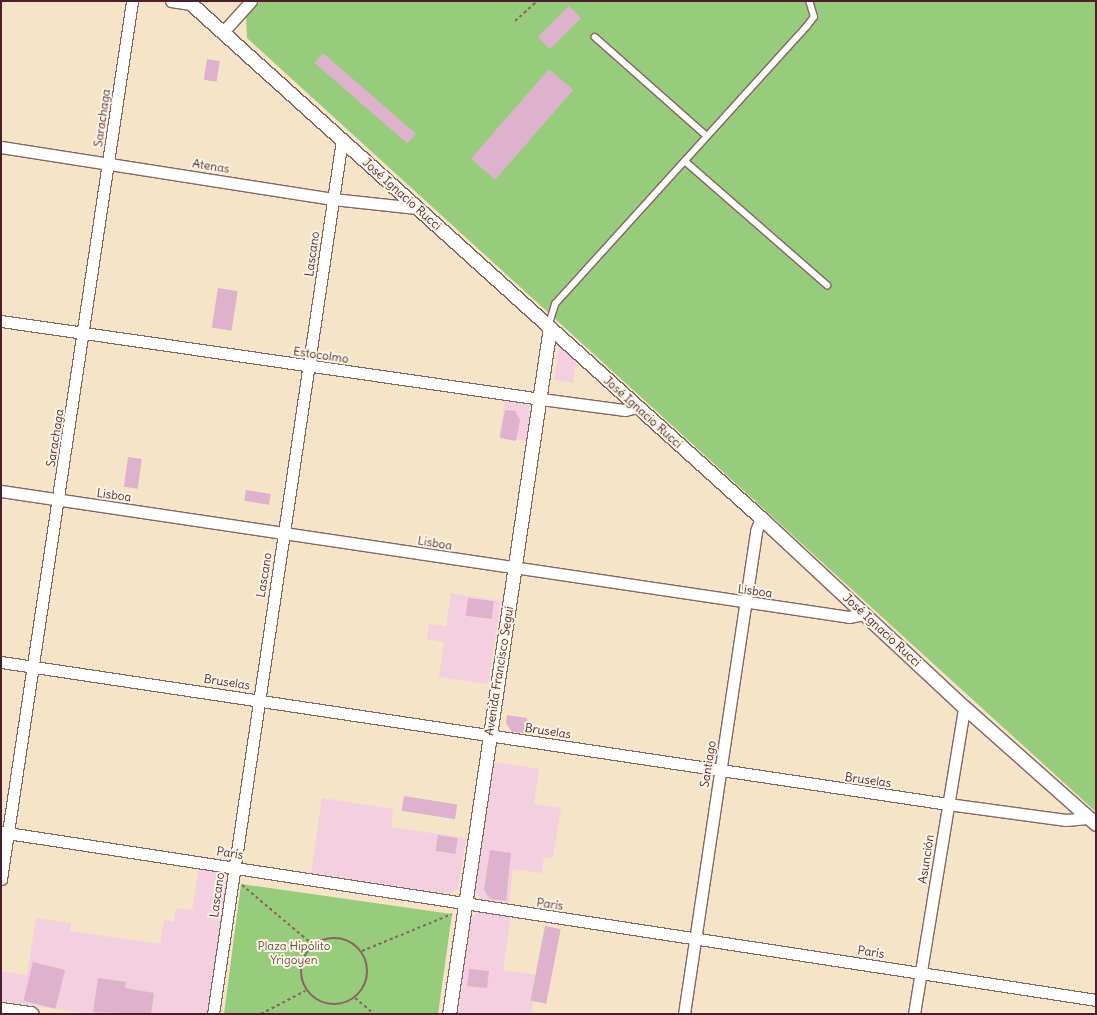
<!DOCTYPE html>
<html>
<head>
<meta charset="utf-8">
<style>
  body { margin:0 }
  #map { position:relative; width:1097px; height:1015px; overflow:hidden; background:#f6e4c9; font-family:Delius,sans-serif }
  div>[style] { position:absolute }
  .built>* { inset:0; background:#f3cfdf }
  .green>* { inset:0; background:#97cc7d }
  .building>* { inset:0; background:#deb2cd; transform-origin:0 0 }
  .path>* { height:2px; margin-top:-1px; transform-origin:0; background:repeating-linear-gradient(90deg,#866462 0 3px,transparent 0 6px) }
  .path>.ring { margin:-1px; padding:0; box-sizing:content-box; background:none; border:2px solid #866462; border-radius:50% }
  .roads { filter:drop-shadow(1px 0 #866462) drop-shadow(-1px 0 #866462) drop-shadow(0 1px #866462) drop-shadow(0 -1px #866462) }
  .service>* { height:5.5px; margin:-2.75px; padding:0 2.75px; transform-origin:2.75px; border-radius:2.75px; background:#fff }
  .minor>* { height:11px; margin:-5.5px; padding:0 5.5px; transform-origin:5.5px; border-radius:5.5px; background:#fff }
  .tertiary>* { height:13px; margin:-6.5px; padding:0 6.5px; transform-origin:6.5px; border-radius:6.5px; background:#fff }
  .secondary>* { height:15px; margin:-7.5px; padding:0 7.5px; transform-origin:7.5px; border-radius:7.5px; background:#fff }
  span { translate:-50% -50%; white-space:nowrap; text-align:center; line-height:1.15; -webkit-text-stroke:4px #fcf5e5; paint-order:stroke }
  .street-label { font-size:12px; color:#4a1f2b }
  .park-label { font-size:12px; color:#615344 }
  .frame { position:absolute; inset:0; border:2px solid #4a1f2b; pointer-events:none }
</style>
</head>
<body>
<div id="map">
  <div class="built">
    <i style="clip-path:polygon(560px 344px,577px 357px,573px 383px,554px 380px)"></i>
    <i style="clip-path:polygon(505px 400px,530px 405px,528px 441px,499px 437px)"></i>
    <i style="clip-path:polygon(451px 593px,501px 601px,488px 684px,439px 677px,444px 642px,427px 639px,429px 624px,446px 626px)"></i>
    <i style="clip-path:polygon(493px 762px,539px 769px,534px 804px,561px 808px,553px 858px,544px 857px,542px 873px,513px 869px,509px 903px,482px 899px,474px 890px)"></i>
    <i style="clip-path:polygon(322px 798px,393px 809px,391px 827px,466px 838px,458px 889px,449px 894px,311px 873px)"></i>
    <i style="clip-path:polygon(199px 868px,223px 872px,227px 880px,207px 1014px,90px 1014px,1px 1001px,1px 971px,27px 975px,36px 918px,71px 923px,70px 931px,160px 944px,164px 920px,174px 922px,176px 908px,192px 910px)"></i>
    <i style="clip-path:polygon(480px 910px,511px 915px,503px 970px,537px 975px,531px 1014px,458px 1014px,470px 920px)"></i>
  </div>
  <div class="green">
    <i style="clip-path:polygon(260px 1px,1096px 1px,1096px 812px,247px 38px,246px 16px)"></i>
    <i style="clip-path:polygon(241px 884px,452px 914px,438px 1014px,224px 1014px)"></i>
  </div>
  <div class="building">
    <i style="left:569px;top:6px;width:17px;height:44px;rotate:45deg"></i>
    <i style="left:323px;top:53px;width:123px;height:13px;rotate:41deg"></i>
    <i style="left:207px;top:59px;width:13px;height:21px;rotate:9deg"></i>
    <i style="left:549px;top:69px;width:32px;height:119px;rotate:41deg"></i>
    <i style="left:218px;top:288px;width:20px;height:40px;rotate:9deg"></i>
    <i style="clip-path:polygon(505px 410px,515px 411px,520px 420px,516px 441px,500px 438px)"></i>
    <i style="left:128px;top:457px;width:14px;height:30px;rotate:8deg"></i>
    <i style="left:246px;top:490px;width:25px;height:11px;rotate:9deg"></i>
    <i style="left:468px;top:598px;width:26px;height:18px;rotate:7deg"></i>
    <i style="clip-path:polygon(507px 715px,527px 718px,525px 733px,512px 732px,506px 723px)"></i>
    <i style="left:404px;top:796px;width:54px;height:15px;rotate:9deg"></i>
    <i style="left:438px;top:835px;width:20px;height:16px;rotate:9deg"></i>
    <i style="clip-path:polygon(490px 850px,511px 853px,506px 901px,490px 899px,484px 890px)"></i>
    <i style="left:545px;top:926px;width:16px;height:76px;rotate:11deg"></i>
    <i style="left:33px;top:962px;width:33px;height:40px;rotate:14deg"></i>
    <i style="left:469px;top:969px;width:20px;height:17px;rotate:6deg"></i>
    <i style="clip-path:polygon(98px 978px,126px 982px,125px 988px,154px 993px,151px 1014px,93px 1012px)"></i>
  </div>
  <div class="path">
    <i style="left:515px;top:21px;width:30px;rotate:-42deg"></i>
    <i style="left:242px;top:885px;width:92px;rotate:40.1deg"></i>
    <i class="ring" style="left:301px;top:938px;width:64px;height:64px"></i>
    <i style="left:362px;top:951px;width:97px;rotate:-22.3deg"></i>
    <i style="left:355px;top:998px;width:25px;rotate:40deg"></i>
    <i style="left:261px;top:1014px;width:50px;rotate:-27.6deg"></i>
  </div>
  <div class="roads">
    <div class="service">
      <i style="left:595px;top:37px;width:149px;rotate:41.5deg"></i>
      <i style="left:685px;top:161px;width:189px;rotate:41.1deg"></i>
      <i style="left:549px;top:324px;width:21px;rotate:-73deg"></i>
      <i style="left:555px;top:304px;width:375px;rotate:-47.8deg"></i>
      <i style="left:807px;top:26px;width:11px;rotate:-52deg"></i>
      <i style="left:814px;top:17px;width:17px;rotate:-107deg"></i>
    </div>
    <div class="minor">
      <i style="left:171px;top:1px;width:20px;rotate:9deg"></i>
      <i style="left:222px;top:33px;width:43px;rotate:-47.8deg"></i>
      <i style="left:1px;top:147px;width:336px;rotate:8.9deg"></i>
      <i style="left:333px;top:199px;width:84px;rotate:6.1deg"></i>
      <i style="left:1px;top:321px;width:546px;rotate:8.22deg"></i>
      <i style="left:541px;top:399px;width:85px;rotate:7.5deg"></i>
      <i style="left:625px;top:410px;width:12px;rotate:-14deg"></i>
      <i style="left:1px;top:491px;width:857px;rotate:8.45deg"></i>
      <i style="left:849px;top:617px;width:15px;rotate:-11deg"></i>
      <i style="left:1px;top:662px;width:958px;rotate:8.53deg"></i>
      <i style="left:948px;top:804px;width:119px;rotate:7.7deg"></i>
      <i style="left:1066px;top:820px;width:25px;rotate:-5deg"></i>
      <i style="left:1px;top:832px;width:1108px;rotate:8.72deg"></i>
      <i style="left:1px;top:879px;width:888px;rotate:-81.51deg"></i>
      <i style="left:213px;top:1014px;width:884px;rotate:-81.61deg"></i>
      <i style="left:684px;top:1014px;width:488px;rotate:-81.5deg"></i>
      <i style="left:756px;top:531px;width:14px;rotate:-69deg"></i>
      <i style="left:914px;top:1014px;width:311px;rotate:-80.7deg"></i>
    </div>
    <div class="tertiary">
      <i style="left:188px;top:1px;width:772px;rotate:42.06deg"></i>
      <i style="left:761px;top:518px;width:277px;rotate:43deg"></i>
      <i style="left:964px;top:707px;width:176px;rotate:41.6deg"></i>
      <i style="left:449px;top:1014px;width:694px;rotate:-81.64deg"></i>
    </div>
    <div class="secondary">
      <i style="left:1px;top:1010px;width:30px;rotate:8deg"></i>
    </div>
  </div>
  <div class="street-label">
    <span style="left:102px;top:118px;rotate:-82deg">Sarachaga</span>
    <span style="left:211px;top:166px;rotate:9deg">Atenas</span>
    <span style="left:402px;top:194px;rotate:42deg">José Ignacio Rucci</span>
    <span style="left:312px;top:254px;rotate:-82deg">Lascano</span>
    <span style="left:321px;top:355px;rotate:8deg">Estocolmo</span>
    <span style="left:643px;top:412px;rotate:42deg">José Ignacio Rucci</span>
    <span style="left:55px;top:438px;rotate:-81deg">Sarachaga</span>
    <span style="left:114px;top:495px;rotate:8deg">Lisboa</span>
    <span style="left:435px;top:543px;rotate:9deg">Lisboa</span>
    <span style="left:264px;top:575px;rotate:-81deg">Lascano</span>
    <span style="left:755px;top:591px;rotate:8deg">Lisboa</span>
    <span style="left:882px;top:630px;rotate:43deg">José Ignacio Rucci</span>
    <span style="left:499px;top:671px;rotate:-81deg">Avenida Francisco Segui</span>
    <span style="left:227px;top:682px;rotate:9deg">Bruselas</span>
    <span style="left:548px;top:731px;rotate:9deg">Bruselas</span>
    <span style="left:708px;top:764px;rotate:-81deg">Santiago</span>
    <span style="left:868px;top:780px;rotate:8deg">Bruselas</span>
    <span style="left:230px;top:853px;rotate:9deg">París</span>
    <span style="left:926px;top:859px;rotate:-81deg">Asunción</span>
    <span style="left:217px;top:895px;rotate:-82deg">Lascano</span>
    <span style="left:550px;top:904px;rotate:8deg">París</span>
    <span style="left:871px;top:952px;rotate:9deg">París</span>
  </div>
  <div class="park-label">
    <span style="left:294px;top:953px">Plaza Hipólito<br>Yrigoyen</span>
  </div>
  <div class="frame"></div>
</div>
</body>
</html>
